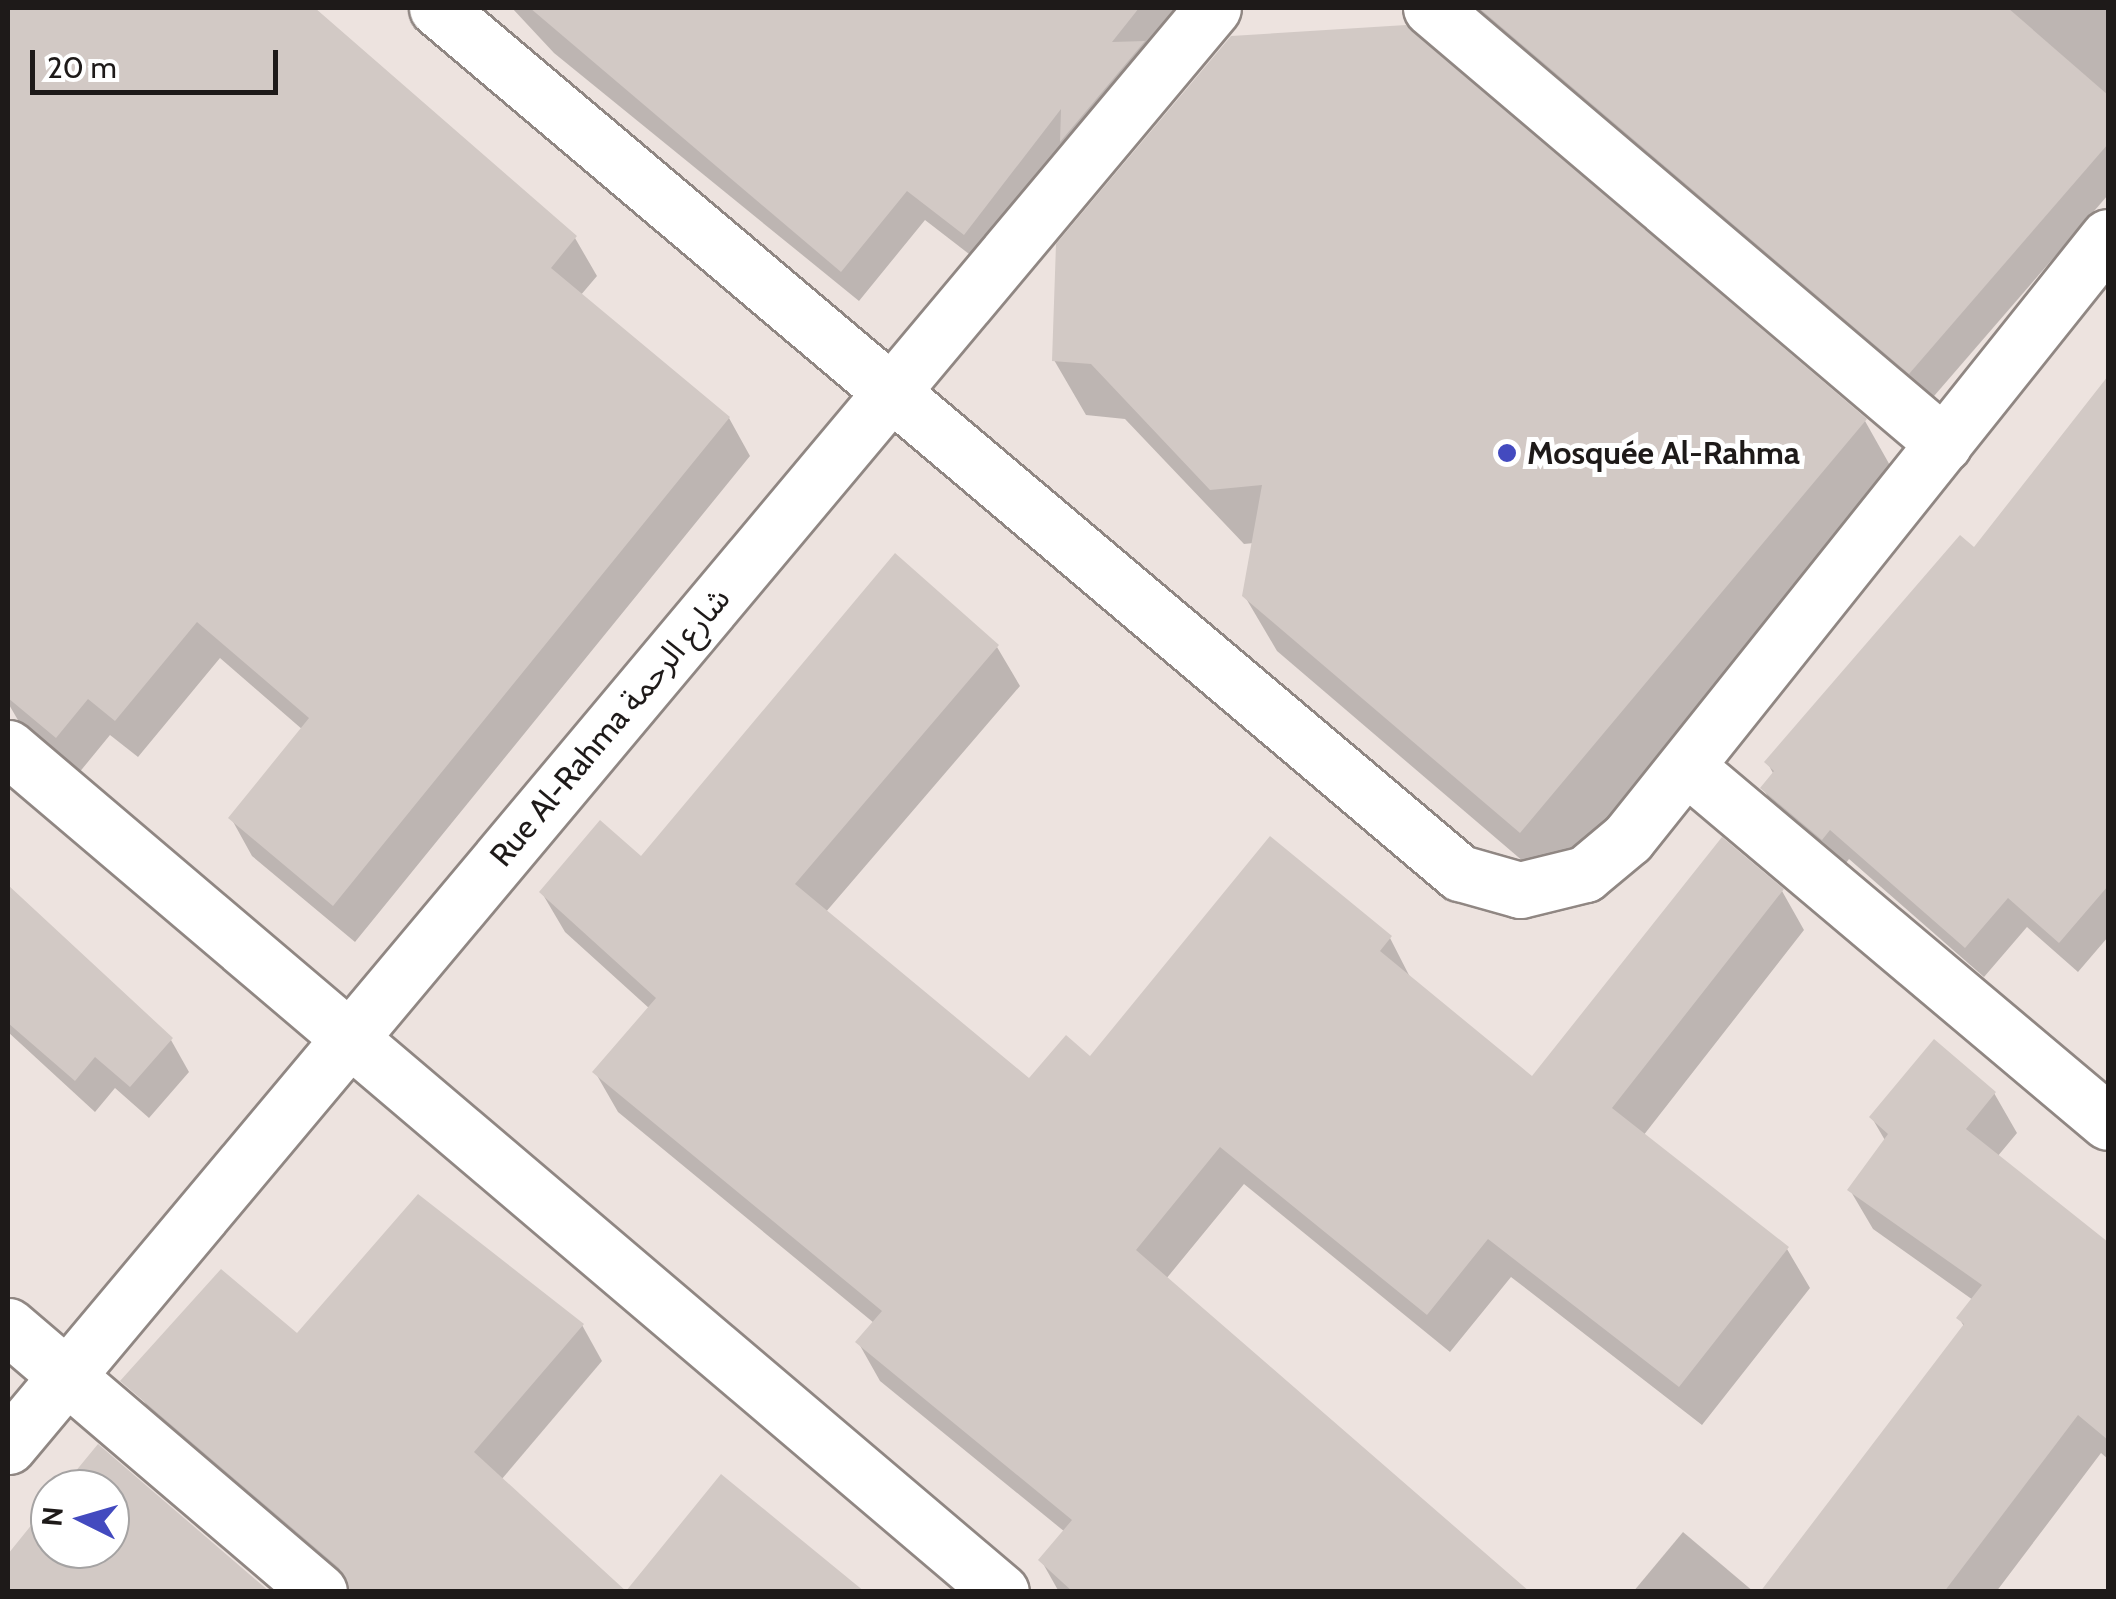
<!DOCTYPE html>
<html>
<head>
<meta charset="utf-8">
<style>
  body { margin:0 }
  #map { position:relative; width:2116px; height:1599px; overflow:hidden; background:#ede3df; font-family:Cabin,"Noto Sans Arabic",sans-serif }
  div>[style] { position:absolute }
  .shadow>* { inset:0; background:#0003 }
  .building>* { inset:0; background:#d2c9c5 }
  .roads { filter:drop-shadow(2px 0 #908783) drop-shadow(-2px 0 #908783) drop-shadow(0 2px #908783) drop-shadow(0 -2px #908783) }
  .street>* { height:55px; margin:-27.5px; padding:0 27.5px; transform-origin:27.5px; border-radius:27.5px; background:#fff }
  .dots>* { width:28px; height:28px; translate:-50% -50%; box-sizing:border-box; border:5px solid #fff; border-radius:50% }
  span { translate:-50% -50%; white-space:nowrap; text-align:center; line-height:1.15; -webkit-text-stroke:10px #fff; paint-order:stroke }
  .poi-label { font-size:32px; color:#1e1a19; font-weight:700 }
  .left { translate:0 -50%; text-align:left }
  .street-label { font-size:32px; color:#1e1a19 }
  .frame { position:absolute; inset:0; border:10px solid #1e1a19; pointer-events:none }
  .north { position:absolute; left:30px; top:1469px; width:100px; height:100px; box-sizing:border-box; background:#fff; border:2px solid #a5a3a3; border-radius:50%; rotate:275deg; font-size:28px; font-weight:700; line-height:40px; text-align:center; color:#1e1a19 }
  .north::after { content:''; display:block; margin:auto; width:35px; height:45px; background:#434abf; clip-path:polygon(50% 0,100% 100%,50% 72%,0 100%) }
  .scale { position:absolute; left:30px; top:50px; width:248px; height:45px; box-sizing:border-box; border:5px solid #1e1a19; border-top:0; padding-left:12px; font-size:30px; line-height:35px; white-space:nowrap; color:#1e1a19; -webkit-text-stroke:8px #fff; paint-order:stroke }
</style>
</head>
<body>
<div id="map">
  <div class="shadow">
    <i style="clip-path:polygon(8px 8px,308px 8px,575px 238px,597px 276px,580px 296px,729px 418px,750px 456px,355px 942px,252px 856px,231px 818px,303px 730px,220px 658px,138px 757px,110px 735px,78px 774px,22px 727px,8px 703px,8px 678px,27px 651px,8px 635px)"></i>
    <i style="clip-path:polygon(512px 8px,1211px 8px,982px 264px,925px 220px,859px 301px,554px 53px)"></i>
    <i style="clip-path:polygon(1444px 8px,2108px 8px,2108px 195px,1928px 403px)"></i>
    <i style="clip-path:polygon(1054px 360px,1865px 421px,1896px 476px,1552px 886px,1277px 651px,1244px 595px,1254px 543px,1244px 544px,1125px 419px,1086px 415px)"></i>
    <i style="clip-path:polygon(2108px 379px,2108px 937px,2078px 972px,2027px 927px,1984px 977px,1849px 859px,1841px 870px,1781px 819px,1763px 788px,1774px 775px,1767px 762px,1974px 550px)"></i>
    <i style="clip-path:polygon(997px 647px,1020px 686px,825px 913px,1029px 1082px,1390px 938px,1411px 979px,1533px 1079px,1782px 891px,1804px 930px,1643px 1136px,1787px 1249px,1810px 1288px,1702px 1425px,1511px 1277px,1450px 1352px,1244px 1184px,1166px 1279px,1525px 1592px,1059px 1592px,1041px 1560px,1065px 1532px,880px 1381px,858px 1342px,874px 1323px,618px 1112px,595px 1072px,650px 1009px,565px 932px,542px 893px,641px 860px)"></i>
    <i style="clip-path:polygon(60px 935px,171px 1040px,189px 1072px,149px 1118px,115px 1088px,95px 1112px,8px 1032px,8px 996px)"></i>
    <i style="clip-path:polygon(1994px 1093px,2017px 1133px,1997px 1157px,2108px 1246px,2108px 1459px,2101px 1453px,1996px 1592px,1920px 1592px,1965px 1328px,1959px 1318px,1973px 1300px,1873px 1229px,1850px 1190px,1886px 1142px,1872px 1118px)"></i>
    <i style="clip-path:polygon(582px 1325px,602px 1361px,501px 1480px,359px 1592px,162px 1432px,141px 1396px,297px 1337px)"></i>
    <i style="clip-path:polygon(1683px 1532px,1754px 1592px,1633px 1592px)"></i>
  </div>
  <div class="building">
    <i style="clip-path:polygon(8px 8px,315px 8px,577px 236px,551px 268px,730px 417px,333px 906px,228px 818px,309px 718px,197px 622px,115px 721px,88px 699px,56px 738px,8px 698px)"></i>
    <i style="clip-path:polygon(530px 8px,1139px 8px,1112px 42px,1145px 41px,1060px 142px,1061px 109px,964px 235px,907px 191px,841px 272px)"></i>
    <i style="clip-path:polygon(1479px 8px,2008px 8px,2108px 95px,2108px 144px,1909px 374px)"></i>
    <i style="clip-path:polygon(1406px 25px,1867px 419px,1520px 833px,1242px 596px,1262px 485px,1210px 490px,1091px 364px,1052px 361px,1056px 244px,1231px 36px)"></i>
    <i style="clip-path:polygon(2108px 376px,2108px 886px,2059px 943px,2008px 898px,1965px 948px,1830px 830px,1822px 840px,1760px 788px,1774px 771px,1764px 762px,1960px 535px,1974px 547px)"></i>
    <i style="clip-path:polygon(895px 553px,999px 645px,795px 884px,1029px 1078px,1066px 1035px,1090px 1056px,1270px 836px,1392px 936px,1380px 951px,1532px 1076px,1722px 837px,1784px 889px,1612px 1108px,1789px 1247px,1679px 1387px,1488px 1239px,1427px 1315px,1220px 1147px,1136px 1250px,1530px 1592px,1073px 1592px,1038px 1560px,1072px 1520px,855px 1342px,882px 1311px,592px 1072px,656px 998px,539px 892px,600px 820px,641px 856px)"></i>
    <i style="clip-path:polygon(8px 885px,173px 1038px,130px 1087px,95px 1057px,75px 1081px,8px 1023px)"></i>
    <i style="clip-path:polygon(1934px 1039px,1996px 1092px,1966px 1129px,2108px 1242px,2108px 1440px,2078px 1415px,1944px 1592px,1760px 1592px,1964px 1324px,1956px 1318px,1982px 1285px,1847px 1190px,1888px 1134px,1869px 1117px)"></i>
    <i style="clip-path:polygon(418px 1194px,584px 1324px,474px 1452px,626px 1591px,721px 1474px,865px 1592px,349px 1592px,339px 1568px,120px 1381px,221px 1269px,297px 1333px)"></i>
    <i style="clip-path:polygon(98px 1444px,270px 1592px,8px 1592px,8px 1554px,50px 1502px,50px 1549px,110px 1549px,110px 1489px,61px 1489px)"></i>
  </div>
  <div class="roads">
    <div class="street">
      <i style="left:437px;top:8px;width:1340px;rotate:40.22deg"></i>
      <i style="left:1460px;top:873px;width:62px;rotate:15.8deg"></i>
      <i style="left:1520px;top:890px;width:67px;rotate:-13.8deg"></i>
      <i style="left:1585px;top:874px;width:56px;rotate:-39.9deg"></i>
      <i style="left:1628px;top:838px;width:769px;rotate:-51.39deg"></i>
      <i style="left:1431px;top:8px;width:673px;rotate:40.36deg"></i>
      <i style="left:8px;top:748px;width:1303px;rotate:40.36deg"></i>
      <i style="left:1688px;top:768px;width:549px;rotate:40.13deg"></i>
      <i style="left:8px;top:1326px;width:409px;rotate:40.5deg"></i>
      <i style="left:8px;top:1446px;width:1876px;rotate:-50.04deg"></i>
    </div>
  </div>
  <div class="dots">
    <i style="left:1507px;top:453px;background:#434abf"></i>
  </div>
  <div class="poi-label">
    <span class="left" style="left:1527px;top:453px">Mosquée Al-Rahma</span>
  </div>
  <div class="street-label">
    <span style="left:610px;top:727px;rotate:-50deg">Rue Al-Rahma شارع الرحمة</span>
  </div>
  <div class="frame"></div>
  <div class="north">N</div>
  <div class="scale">20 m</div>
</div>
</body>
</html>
